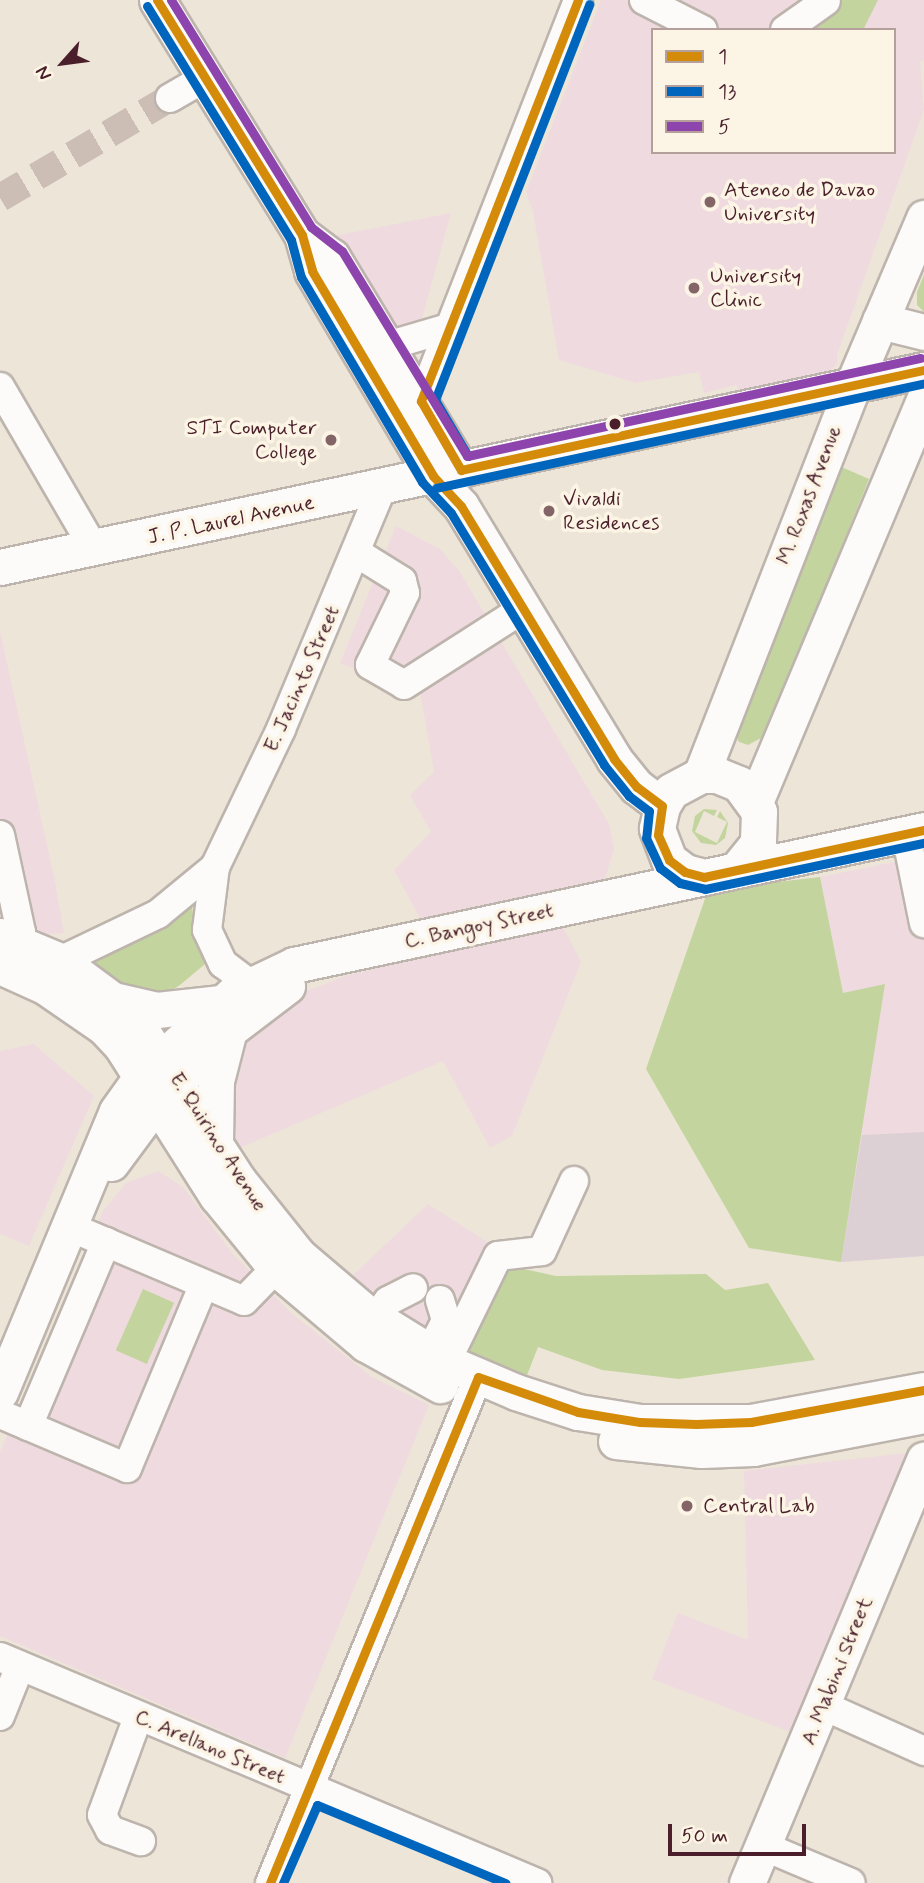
<!DOCTYPE html>
<html>
<head>
<meta charset="utf-8">
<style>
  body { margin:0 }
  #map { position:relative; width:924px; height:1883px; overflow:hidden; background:#ede6d8; font-family:Mynerve,sans-serif }
  div>[style] { position:absolute }
  .built>* { inset:0; background:#efdadf }
  .industrial>* { inset:0; background:#dcd0d5 }
  .green>* { inset:0; background:#c3d49e; transform-origin:0 0 }
  .minor-tunnel>* { height:28px; margin-top:-14px; transform-origin:0; background:repeating-linear-gradient(90deg,#ccbeb5 0 28px,transparent 0 42px) }
  .roads { filter:drop-shadow(2px 0 #bdb4ad) drop-shadow(-2px 0 #bdb4ad) drop-shadow(0 2px #bdb4ad) drop-shadow(0 -2px #bdb4ad) }
  .minor>* { height:28px; margin:-14px; padding:0 14px; transform-origin:14px; border-radius:14px; background:#fcfbf9 }
  .major>* { height:35px; margin:-17.5px; padding:0 17.5px; transform-origin:17.5px; border-radius:17.5px; background:#fcfbf9 }
  .bus-1>* { height:9px; margin:-4.5px; padding:0 4.5px; transform-origin:4.5px; border-radius:4.5px; background:#d48b09 }
  .bus-2>* { height:9px; margin:-4.5px; padding:0 4.5px; transform-origin:4.5px; border-radius:4.5px; background:#0065bd }
  .bus-3>* { height:9px; margin:-4.5px; padding:0 4.5px; transform-origin:4.5px; border-radius:4.5px; background:#8e44ad }
  .dots>* { width:19px; height:19px; translate:-50% -50%; box-sizing:border-box; border:4px solid #fcf5e5; border-radius:50% }
  span { translate:-50% -50%; white-space:nowrap; text-align:center; line-height:1.15; -webkit-text-stroke:7px #fcf5e5; paint-order:stroke }
  .poi-label { font-size:21px; color:#4a1f2b }
  .left { translate:0 -50%; text-align:left }
  .right { translate:-100% -50%; text-align:right }
  .street-label { font-size:21px; color:#4a1f2b }
  .legend { position:absolute; left:651px; top:28px; width:245px; height:126px; box-sizing:border-box; background:#fcf5e5; border:2px solid #b59f9b; margin:0; padding:9px 12px; list-style:none; font-size:21px; color:#4a1f2b }
  .legend li { display:flex; align-items:center; gap:14px; height:35px }
  .legend b { width:35px; border:2px solid #b59f9b }
  .north { position:absolute; left:28px; top:28px; width:70px; height:70px; -webkit-text-stroke:5px #fcf5e5; paint-order:stroke; rotate:242deg; font-size:19px; font-weight:700; line-height:28px; text-align:center; color:#4a1f2b }
  .north::after { content:''; display:block; margin:auto; width:24px; height:32px; background:#4a1f2b; clip-path:polygon(50% 0,100% 100%,50% 72%,0 100%) }
  .scale { position:absolute; left:668px; top:1824px; width:138px; height:32px; box-sizing:border-box; border:4px solid #4a1f2b; border-top:0; padding-left:9px; font-size:21px; line-height:24px; white-space:nowrap; color:#4a1f2b; -webkit-text-stroke:5px #fcf5e5; paint-order:stroke }
</style>
</head>
<body>
<div id="map">
  <div class="built">
    <i style="clip-path:polygon(evenodd,601px 0,924px 0,924px 60px,920px 62px,924px 110px,837px 355px,837px 364px,822px 376px,741px 394px,736px 385px,704px 393px,699px 372px,636px 383px,559px 360px,533px 212px,526px 192px,601px 0,653px 30px,894px 30px,894px 152px,653px 152px,653px 30px)"></i>
    <i style="clip-path:polygon(451px 213px,422px 319px,413px 327px,393px 329px,334px 236px)"></i>
    <i style="clip-path:polygon(396px 526px,440px 549px,460px 572px,609px 824px,614px 848px,603px 887px,423px 924px,394px 870px,431px 832px,410px 795px,434px 772px,419px 686px,402px 689px,340px 663px)"></i>
    <i style="clip-path:polygon(0 631px,54px 877px,64px 933px,17px 936px,0 929px)"></i>
    <i style="clip-path:polygon(924px 856px,924px 1256px,841px 1262px,884px 985px,843px 994px,820px 877px)"></i>
    <i style="clip-path:polygon(561px 923px,581px 962px,512px 1136px,490px 1148px,443px 1061px,237px 1149px,229px 1104px,238px 1055px,256px 1026px,302px 993px,345px 976px)"></i>
    <i style="clip-path:polygon(34px 1044px,94px 1096px,29px 1246px,0 1234px,0 1051px)"></i>
    <i style="clip-path:polygon(158px 1171px,183px 1187px,233px 1254px,291px 1313px,372px 1377px,429px 1405px,285px 1758px,0 1636px,0 1452px,103px 1211px,126px 1183px)"></i>
    <i style="clip-path:polygon(428px 1204px,495px 1247px,446px 1348px,346px 1282px)"></i>
    <i style="clip-path:polygon(908px 1453px,793px 1733px,652px 1679px,678px 1613px,748px 1640px,744px 1471px)"></i>
  </div>
  <div class="industrial">
    <i style="clip-path:polygon(924px 1132px,924px 1256px,841px 1262px,862px 1135px)"></i>
  </div>
  <div class="green">
    <i style="clip-path:polygon(832px 0,878px 0,863px 30px,793px 30px)"></i>
    <i style="clip-path:polygon(924px 275px,924px 312px,917px 305px,917px 292px)"></i>
    <i style="clip-path:polygon(837px 465px,869px 479px,765px 736px,748px 745px,739px 742px,733px 730px)"></i>
    <i style="clip-path:polygon(704px 809px,717px 810px,714px 816px,704px 811px,695px 832px,717px 843px,727px 822px,717px 817px,720px 811px,728px 823px,725px 838px,716px 845px,701px 843px,692px 831px,695px 816px)"></i>
    <i style="clip-path:polygon(820px 877px,843px 993px,885px 984px,841px 1262px,749px 1248px,646px 1069px,708px 890px)"></i>
    <i style="clip-path:polygon(192px 906px,197px 944px,205px 964px,180px 985px,164px 995px,138px 998px,90px 971px,87px 956px)"></i>
    <i style="clip-path:polygon(501px 1264px,556px 1276px,706px 1274px,725px 1290px,768px 1283px,815px 1360px,679px 1379px,602px 1370px,538px 1347px,524px 1383px,456px 1353px)"></i>
    <i style="left:143px;top:1289px;width:34px;height:67px;rotate:24deg"></i>
  </div>
  <div class="minor-tunnel">
    <i style="left:0;top:198px;width:197px;rotate:-30.5deg"></i>
  </div>
  <div class="roads">
    <div class="minor">
      <i style="left:644px;top:0;width:66px;rotate:27deg"></i>
      <i style="left:785px;top:30px;width:50px;rotate:-35.3deg"></i>
      <i style="left:170px;top:98px;width:39px;rotate:-30deg"></i>
      <i style="left:387px;top:346px;width:64px;rotate:-16.4deg"></i>
      <i style="left:0;top:387px;width:189px;rotate:59.8deg"></i>
      <i style="left:421px;top:401px;width:431px;rotate:-68.6deg"></i>
      <i style="left:357px;top:553px;width:53px;rotate:31.9deg"></i>
      <i style="left:402px;top:581px;width:12px;rotate:76deg"></i>
      <i style="left:405px;top:593px;width:80px;rotate:115.9deg"></i>
      <i style="left:370px;top:665px;width:39px;rotate:30deg"></i>
      <i style="left:404px;top:685px;width:141px;rotate:-32.6deg"></i>
      <i style="left:906px;top:834px;width:91px;rotate:78.6deg"></i>
      <i style="left:0;top:835px;width:99px;rotate:77.8deg"></i>
      <i style="left:21px;top:932px;width:11px;rotate:100deg"></i>
      <i style="left:60px;top:961px;width:109px;rotate:-25.6deg"></i>
      <i style="left:158px;top:914px;width:74px;rotate:-39.5deg"></i>
      <i style="left:250px;top:984px;width:34px;rotate:-143deg"></i>
      <i style="left:223px;top:964px;width:38px;rotate:-115deg"></i>
      <i style="left:207px;top:930px;width:64px;rotate:-82.8deg"></i>
      <i style="left:215px;top:867px;width:153px;rotate:-64.4deg"></i>
      <i style="left:281px;top:729px;width:262px;rotate:-67.3deg"></i>
      <i style="left:70px;top:1227px;width:189px;rotate:23deg"></i>
      <i style="left:244px;top:1301px;width:46px;rotate:-45.9deg"></i>
      <i style="left:374px;top:1319px;width:23px;rotate:-52deg"></i>
      <i style="left:388px;top:1301px;width:28px;rotate:-27deg"></i>
      <i style="left:432px;top:1348px;width:31px;rotate:-63deg"></i>
      <i style="left:446px;top:1320px;width:21px;rotate:-107deg"></i>
      <i style="left:446px;top:1362px;width:118px;rotate:-63.9deg"></i>
      <i style="left:498px;top:1256px;width:44px;rotate:-6.5deg"></i>
      <i style="left:542px;top:1251px;width:77px;rotate:-65.4deg"></i>
      <i style="left:0;top:1414px;width:138px;rotate:23deg"></i>
      <i style="left:127px;top:1468px;width:199px;rotate:-67.3deg"></i>
      <i style="left:28px;top:1426px;width:200px;rotate:-67deg"></i>
      <i style="left:0;top:1657px;width:583px;rotate:22.82deg"></i>
      <i style="left:824px;top:1706px;width:110px;rotate:24.2deg"></i>
      <i style="left:0;top:1716px;width:54px;rotate:-68.2deg"></i>
      <i style="left:138px;top:1717px;width:104px;rotate:110.2deg"></i>
      <i style="left:102px;top:1815px;width:17px;rotate:62deg"></i>
      <i style="left:110px;top:1830px;width:33px;rotate:20deg"></i>
      <i style="left:763px;top:1846px;width:95px;rotate:22.8deg"></i>
      <i style="left:270px;top:1883px;width:547px;rotate:-67.65deg"></i>
    </div>
    <div class="major">
      <i style="left:157px;top:0;width:276px;rotate:58.3deg"></i>
      <i style="left:302px;top:235px;width:37px;rotate:74deg"></i>
      <i style="left:312px;top:271px;width:238px;rotate:59.4deg"></i>
      <i style="left:433px;top:476px;width:41px;rotate:47deg"></i>
      <i style="left:461px;top:506px;width:296px;rotate:58.8deg"></i>
      <i style="left:614px;top:759px;width:36px;rotate:51deg"></i>
      <i style="left:637px;top:787px;width:31px;rotate:37deg"></i>
      <i style="left:305px;top:237px;width:34px;rotate:37deg"></i>
      <i style="left:332px;top:257px;width:249px;rotate:58.8deg"></i>
      <i style="left:880px;top:321px;width:45px;rotate:14deg"></i>
      <i style="left:0;top:567px;width:945px;rotate:-12.04deg"></i>
      <i style="left:701px;top:775px;width:416px;rotate:-68.7deg"></i>
      <i style="left:852px;top:387px;width:184px;rotate:-66.9deg"></i>
      <i style="left:755px;top:802px;width:437px;rotate:-67.2deg"></i>
      <i style="left:704px;top:877px;width:20px;rotate:-165deg"></i>
      <i style="left:685px;top:872px;width:20px;rotate:-143deg"></i>
      <i style="left:669px;top:860px;width:34px;rotate:-111deg"></i>
      <i style="left:657px;top:828px;width:23px;rotate:-77deg"></i>
      <i style="left:662px;top:806px;width:17px;rotate:-59deg"></i>
      <i style="left:671px;top:791px;width:34px;rotate:-28deg"></i>
      <i style="left:701px;top:775px;width:16px"></i>
      <i style="left:717px;top:775px;width:24px;rotate:22deg"></i>
      <i style="left:739px;top:784px;width:34px;rotate:54deg"></i>
      <i style="left:759px;top:812px;width:31px;rotate:92deg"></i>
      <i style="left:758px;top:843px;width:35px;rotate:129deg"></i>
      <i style="left:0;top:936px;width:65px;rotate:22.6deg"></i>
      <i style="left:60px;top:961px;width:87px;rotate:36.6deg"></i>
      <i style="left:130px;top:1013px;width:199px;rotate:57.1deg"></i>
      <i style="left:238px;top:1180px;width:96px;rotate:51.3deg"></i>
      <i style="left:298px;top:1255px;width:88px;rotate:40.4deg"></i>
      <i style="left:365px;top:1312px;width:95px;rotate:31.7deg"></i>
      <i style="left:446px;top:1362px;width:76px;rotate:23.2deg"></i>
      <i style="left:516px;top:1392px;width:65px;rotate:17.9deg"></i>
      <i style="left:578px;top:1412px;width:63px;rotate:9.2deg"></i>
      <i style="left:640px;top:1422px;width:111px"></i>
      <i style="left:751px;top:1422px;width:176px;rotate:-10.5deg"></i>
      <i style="left:0;top:966px;width:51px;rotate:24.5deg"></i>
      <i style="left:46px;top:987px;width:70px;rotate:34.6deg"></i>
      <i style="left:104px;top:1027px;width:25px;rotate:47deg"></i>
      <i style="left:121px;top:1045px;width:179px;rotate:57.6deg"></i>
      <i style="left:217px;top:1196px;width:93px;rotate:50.7deg"></i>
      <i style="left:276px;top:1268px;width:118px;rotate:40.2deg"></i>
      <i style="left:366px;top:1344px;width:85px;rotate:29deg"></i>
      <i style="left:118px;top:1001px;width:40px;rotate:13deg"></i>
      <i style="left:157px;top:1010px;width:62px;rotate:-6.4deg"></i>
      <i style="left:215px;top:1143px;width:62px;rotate:-89.1deg"></i>
      <i style="left:216px;top:1081px;width:53px;rotate:-75.7deg"></i>
      <i style="left:111px;top:1163px;width:77px;rotate:-53.4deg"></i>
      <i style="left:157px;top:1101px;width:101px;rotate:-44.6deg"></i>
      <i style="left:229px;top:1030px;width:73px;rotate:-37.2deg"></i>
      <i style="left:0;top:1392px;width:304px;rotate:-67.4deg"></i>
      <i style="left:117px;top:1111px;width:43px;rotate:-54.5deg"></i>
      <i style="left:142px;top:1076px;width:122px;rotate:-42deg"></i>
      <i style="left:233px;top:994px;width:68px;rotate:-25.4deg"></i>
      <i style="left:294px;top:965px;width:644px;rotate:-12.09deg"></i>
      <i style="left:616px;top:1441px;width:86px;rotate:6deg"></i>
      <i style="left:702px;top:1450px;width:51px;rotate:-2.2deg"></i>
      <i style="left:753px;top:1448px;width:174px;rotate:-10.9deg"></i>
      <i style="left:747px;top:1883px;width:459px;rotate:-67.3deg"></i>
    </div>
  </div>
  <div class="bus-1">
    <i style="left:157px;top:0;width:276px;rotate:58.3deg"></i>
    <i style="left:302px;top:235px;width:37px;rotate:74deg"></i>
    <i style="left:312px;top:271px;width:238px;rotate:59.4deg"></i>
    <i style="left:433px;top:476px;width:41px;rotate:47deg"></i>
    <i style="left:461px;top:506px;width:296px;rotate:58.8deg"></i>
    <i style="left:614px;top:759px;width:36px;rotate:51deg"></i>
    <i style="left:637px;top:787px;width:31px;rotate:37deg"></i>
    <i style="left:662px;top:806px;width:29px;rotate:98deg"></i>
    <i style="left:658px;top:835px;width:27px;rotate:66deg"></i>
    <i style="left:669px;top:860px;width:20px;rotate:37deg"></i>
    <i style="left:685px;top:872px;width:20px;rotate:15deg"></i>
    <i style="left:704px;top:877px;width:225px;rotate:-12.1deg"></i>
    <i style="left:578px;top:0;width:431px;rotate:111.4deg"></i>
    <i style="left:421px;top:401px;width:80px;rotate:59.9deg"></i>
    <i style="left:461px;top:470px;width:474px;rotate:-12.2deg"></i>
    <i style="left:270px;top:1883px;width:547px;rotate:-67.65deg"></i>
    <i style="left:478px;top:1377px;width:106px;rotate:19.3deg"></i>
    <i style="left:578px;top:1412px;width:63px;rotate:9.2deg"></i>
    <i style="left:640px;top:1422px;width:56px;rotate:2deg"></i>
    <i style="left:696px;top:1424px;width:55px;rotate:-2.1deg"></i>
    <i style="left:751px;top:1422px;width:176px;rotate:-10.5deg"></i>
  </div>
  <div class="bus-2">
    <i style="left:147px;top:6px;width:275px;rotate:58.4deg"></i>
    <i style="left:291px;top:240px;width:38px;rotate:75deg"></i>
    <i style="left:301px;top:277px;width:238px;rotate:59.4deg"></i>
    <i style="left:422px;top:482px;width:42px;rotate:46.9deg"></i>
    <i style="left:451px;top:513px;width:295px;rotate:58.7deg"></i>
    <i style="left:604px;top:765px;width:40px;rotate:51deg"></i>
    <i style="left:629px;top:796px;width:25px;rotate:37deg"></i>
    <i style="left:649px;top:811px;width:27px;rotate:96deg"></i>
    <i style="left:646px;top:838px;width:33px;rotate:65deg"></i>
    <i style="left:660px;top:868px;width:25px;rotate:37deg"></i>
    <i style="left:680px;top:883px;width:26px;rotate:13deg"></i>
    <i style="left:705px;top:889px;width:224px;rotate:-11.9deg"></i>
    <i style="left:468px;top:456px;width:65px;rotate:-120.5deg"></i>
    <i style="left:435px;top:400px;width:425px;rotate:-68.7deg"></i>
    <i style="left:436px;top:488px;width:499px;rotate:-12.1deg"></i>
    <i style="left:283px;top:1883px;width:85px;rotate:-66.4deg"></i>
    <i style="left:317px;top:1805px;width:204px;rotate:22.5deg"></i>
  </div>
  <div class="bus-3">
    <i style="left:171px;top:0;width:267px;rotate:58.3deg"></i>
    <i style="left:311px;top:227px;width:39px;rotate:38deg"></i>
    <i style="left:342px;top:251px;width:240px;rotate:58.6deg"></i>
    <i style="left:467px;top:456px;width:464px;rotate:-12.2deg"></i>
  </div>
  <div class="dots">
    <i style="left:710px;top:202px;background:#836568"></i>
    <i style="left:694px;top:288px;background:#836568"></i>
    <i style="left:615px;top:424px;background:#4a1f2b"></i>
    <i style="left:331px;top:440px;background:#836568"></i>
    <i style="left:549px;top:511px;background:#836568"></i>
    <i style="left:687px;top:1506px;background:#836568"></i>
  </div>
  <div class="poi-label">
    <span class="left" style="left:724px;top:202px">Ateneo de Davao<br>University</span>
    <span class="left" style="left:710px;top:288px">University<br>Clinic</span>
    <span class="right" style="left:317px;top:440px">STI Computer<br>College</span>
    <span class="left" style="left:563px;top:511px">Vivaldi<br>Residences</span>
    <span class="left" style="left:703px;top:1506px">Central Lab</span>
  </div>
  <div class="street-label">
    <span style="left:809px;top:495px;rotate:-69deg">M. Roxas Avenue</span>
    <span style="left:231px;top:520px;rotate:-12deg">J. P. Laurel Avenue</span>
    <span style="left:302px;top:679px;rotate:-66deg">E. Jacinto Street</span>
    <span style="left:479px;top:926px;rotate:-12deg">C. Bangoy Street</span>
    <span style="left:218px;top:1142px;rotate:57deg">E. Quirino Avenue</span>
    <span style="left:837px;top:1671px;rotate:-68deg">A. Mabini Street</span>
    <span style="left:210px;top:1747px;rotate:23deg">C. Arellano Street</span>
  </div>
  <ul class="legend">
  <li><b style="height:9px;background:#d48b09"></b>1</li>
  <li><b style="height:9px;background:#0065bd"></b>13</li>
  <li><b style="height:9px;background:#8e44ad"></b>5</li>
  </ul>
  <div class="north">N</div>
  <div class="scale">50 m</div>
</div>
</body>
</html>
